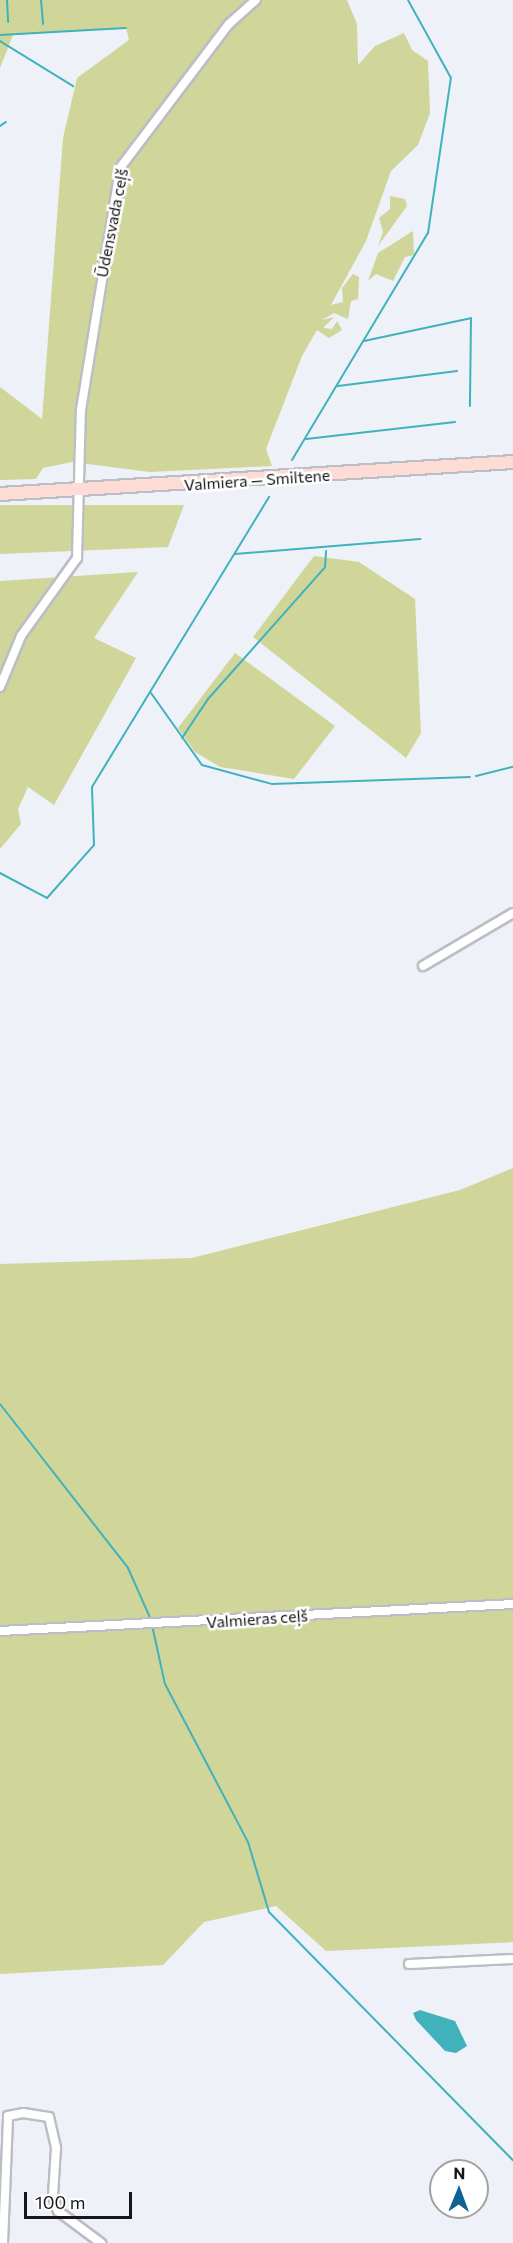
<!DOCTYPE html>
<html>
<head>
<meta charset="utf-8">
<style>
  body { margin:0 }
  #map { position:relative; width:513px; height:2243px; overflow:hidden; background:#eef1f8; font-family:Commissioner,sans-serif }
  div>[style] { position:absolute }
  .green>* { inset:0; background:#d0d59a }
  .water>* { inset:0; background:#40b2bc }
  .stream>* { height:2px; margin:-1px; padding:0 1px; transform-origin:1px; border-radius:1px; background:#40b2bc }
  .roads { filter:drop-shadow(2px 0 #bbbec4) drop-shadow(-2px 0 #bbbec4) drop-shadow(0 2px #bbbec4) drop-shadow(0 -2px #bbbec4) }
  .street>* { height:8px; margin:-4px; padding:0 4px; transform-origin:4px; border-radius:4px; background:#fff }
  .primary>* { height:12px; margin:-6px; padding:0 6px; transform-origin:6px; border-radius:6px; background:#fddcd6 }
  span { translate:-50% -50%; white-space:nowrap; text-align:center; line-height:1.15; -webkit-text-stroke:5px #fff; paint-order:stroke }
  .street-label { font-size:16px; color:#17171a }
  .north { position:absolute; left:429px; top:2159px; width:60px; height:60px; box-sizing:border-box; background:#fff; border:2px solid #a2a2a3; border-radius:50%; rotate:1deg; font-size:16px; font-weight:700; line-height:24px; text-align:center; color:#17171a }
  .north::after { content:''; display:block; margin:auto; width:21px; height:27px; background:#116294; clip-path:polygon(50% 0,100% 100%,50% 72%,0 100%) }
  .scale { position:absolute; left:24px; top:2192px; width:108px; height:27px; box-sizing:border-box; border:3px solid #17171a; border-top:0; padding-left:8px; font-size:18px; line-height:21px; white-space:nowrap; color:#17171a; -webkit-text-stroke:4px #fff; paint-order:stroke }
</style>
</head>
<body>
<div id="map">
  <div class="green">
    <i style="clip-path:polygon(0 0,347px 0,357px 24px,358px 65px,375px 46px,404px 33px,412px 50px,428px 61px,430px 113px,418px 145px,391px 171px,366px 241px,331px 305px,343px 302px,342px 288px,353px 274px,359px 277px,358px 299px,351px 301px,348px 319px,334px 313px,322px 320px,334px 317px,323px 328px,332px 329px,337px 321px,342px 330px,329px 338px,317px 330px,302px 356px,266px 449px,272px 466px,150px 472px,72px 462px,43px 468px,36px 479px,0 480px,0 387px,42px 419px,63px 138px,77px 78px,129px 40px,126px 28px,13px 35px,0 68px)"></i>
    <i style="clip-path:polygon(390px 196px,405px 199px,407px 206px,378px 246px,383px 232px,379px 218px,390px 209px)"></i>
    <i style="clip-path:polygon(413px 231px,414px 255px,405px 257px,393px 281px,376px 274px,368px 281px,378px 253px)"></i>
    <i style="clip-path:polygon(0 505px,184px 505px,168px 547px,0 554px)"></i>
    <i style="clip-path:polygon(314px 556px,359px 562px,415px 599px,421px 733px,406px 758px,253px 637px)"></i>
    <i style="clip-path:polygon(138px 572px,94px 638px,136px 658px,54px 805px,28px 787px,18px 809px,21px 824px,0 849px,0 581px)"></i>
    <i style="clip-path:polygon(235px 653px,335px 726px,294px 779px,220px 767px,195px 752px,178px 728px)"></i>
    <i style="clip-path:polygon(513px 1168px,513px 1942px,326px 1951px,276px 1906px,204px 1922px,163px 1965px,0 1974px,0 1264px,192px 1258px,460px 1190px)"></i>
  </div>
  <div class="water">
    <i style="clip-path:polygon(420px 2010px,455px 2021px,467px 2046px,456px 2053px,445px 2051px,416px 2020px,413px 2013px)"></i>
  </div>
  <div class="stream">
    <i style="left:7px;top:0;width:22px;rotate:87deg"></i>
    <i style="left:41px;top:0;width:24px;rotate:85deg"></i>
    <i style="left:0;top:35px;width:126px;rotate:-3.2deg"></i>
    <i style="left:0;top:41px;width:86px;rotate:31.7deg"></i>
    <i style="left:0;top:126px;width:7px;rotate:-34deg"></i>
    <i style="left:364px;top:341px;width:109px;rotate:-12.1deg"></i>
    <i style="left:471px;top:318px;width:88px;rotate:90.7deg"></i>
    <i style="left:338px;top:386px;width:120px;rotate:-7.2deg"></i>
    <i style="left:306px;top:439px;width:150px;rotate:-6.5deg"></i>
    <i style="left:292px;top:460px;width:265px;rotate:-59.1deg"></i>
    <i style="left:428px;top:233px;width:157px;rotate:-81.6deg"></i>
    <i style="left:451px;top:78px;width:89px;rotate:-118.9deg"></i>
    <i style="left:235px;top:554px;width:186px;rotate:-4.6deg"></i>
    <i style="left:151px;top:693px;width:88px;rotate:54.7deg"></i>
    <i style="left:202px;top:765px;width:73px;rotate:15.2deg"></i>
    <i style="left:272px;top:784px;width:198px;rotate:-2deg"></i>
    <i style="left:182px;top:738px;width:47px;rotate:-56.3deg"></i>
    <i style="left:208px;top:699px;width:176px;rotate:-48.4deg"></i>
    <i style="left:325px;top:567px;width:16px;rotate:-86deg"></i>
    <i style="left:476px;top:776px;width:38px;rotate:-14deg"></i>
    <i style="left:0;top:873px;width:53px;rotate:28deg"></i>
    <i style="left:47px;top:898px;width:71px;rotate:-48.4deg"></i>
    <i style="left:94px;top:845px;width:58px;rotate:-92deg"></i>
    <i style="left:92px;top:787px;width:340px;rotate:-58.6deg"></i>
    <i style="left:0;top:1404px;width:208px;rotate:52deg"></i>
    <i style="left:128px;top:1568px;width:57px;rotate:66.1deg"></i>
    <i style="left:152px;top:1625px;width:60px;rotate:77.6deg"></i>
    <i style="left:165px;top:1684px;width:178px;rotate:62.3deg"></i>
    <i style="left:248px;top:1842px;width:73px;rotate:73.3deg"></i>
    <i style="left:269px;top:1912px;width:348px;rotate:45.5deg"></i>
  </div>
  <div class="roads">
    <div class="street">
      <i style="left:0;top:687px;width:55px;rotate:-67.6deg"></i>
      <i style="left:21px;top:636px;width:96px;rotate:-54.3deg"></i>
      <i style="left:77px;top:558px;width:148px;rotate:-88.5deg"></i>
      <i style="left:81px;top:410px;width:245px;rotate:-80.8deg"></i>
      <i style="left:120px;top:168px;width:181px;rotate:-52.9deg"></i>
      <i style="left:229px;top:24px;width:36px;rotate:-42deg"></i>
      <i style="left:423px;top:966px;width:104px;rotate:-30.5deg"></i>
      <i style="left:0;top:1631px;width:514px;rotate:-3.01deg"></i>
      <i style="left:409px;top:1964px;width:104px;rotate:-2.8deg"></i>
      <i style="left:3px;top:2243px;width:127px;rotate:-87.7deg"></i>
      <i style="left:8px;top:2116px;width:15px;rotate:-11deg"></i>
      <i style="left:23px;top:2113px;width:26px;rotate:9deg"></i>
      <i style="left:49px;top:2117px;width:32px;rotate:77deg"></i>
      <i style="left:56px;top:2148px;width:48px;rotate:93.6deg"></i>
      <i style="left:53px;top:2196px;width:16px;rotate:72deg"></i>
      <i style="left:58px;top:2211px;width:54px;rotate:36.7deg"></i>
    </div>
    <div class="primary">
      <i style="left:0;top:494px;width:514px;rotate:-3.57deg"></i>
    </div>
  </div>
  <div class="street-label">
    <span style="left:112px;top:223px;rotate:-79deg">Ūdensvada ceļš</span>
    <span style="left:257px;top:480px;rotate:-4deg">Valmiera — Smiltene</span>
    <span style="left:257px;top:1619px;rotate:-4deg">Valmieras ceļš</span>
  </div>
  <div class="north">N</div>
  <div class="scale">100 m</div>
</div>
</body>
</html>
